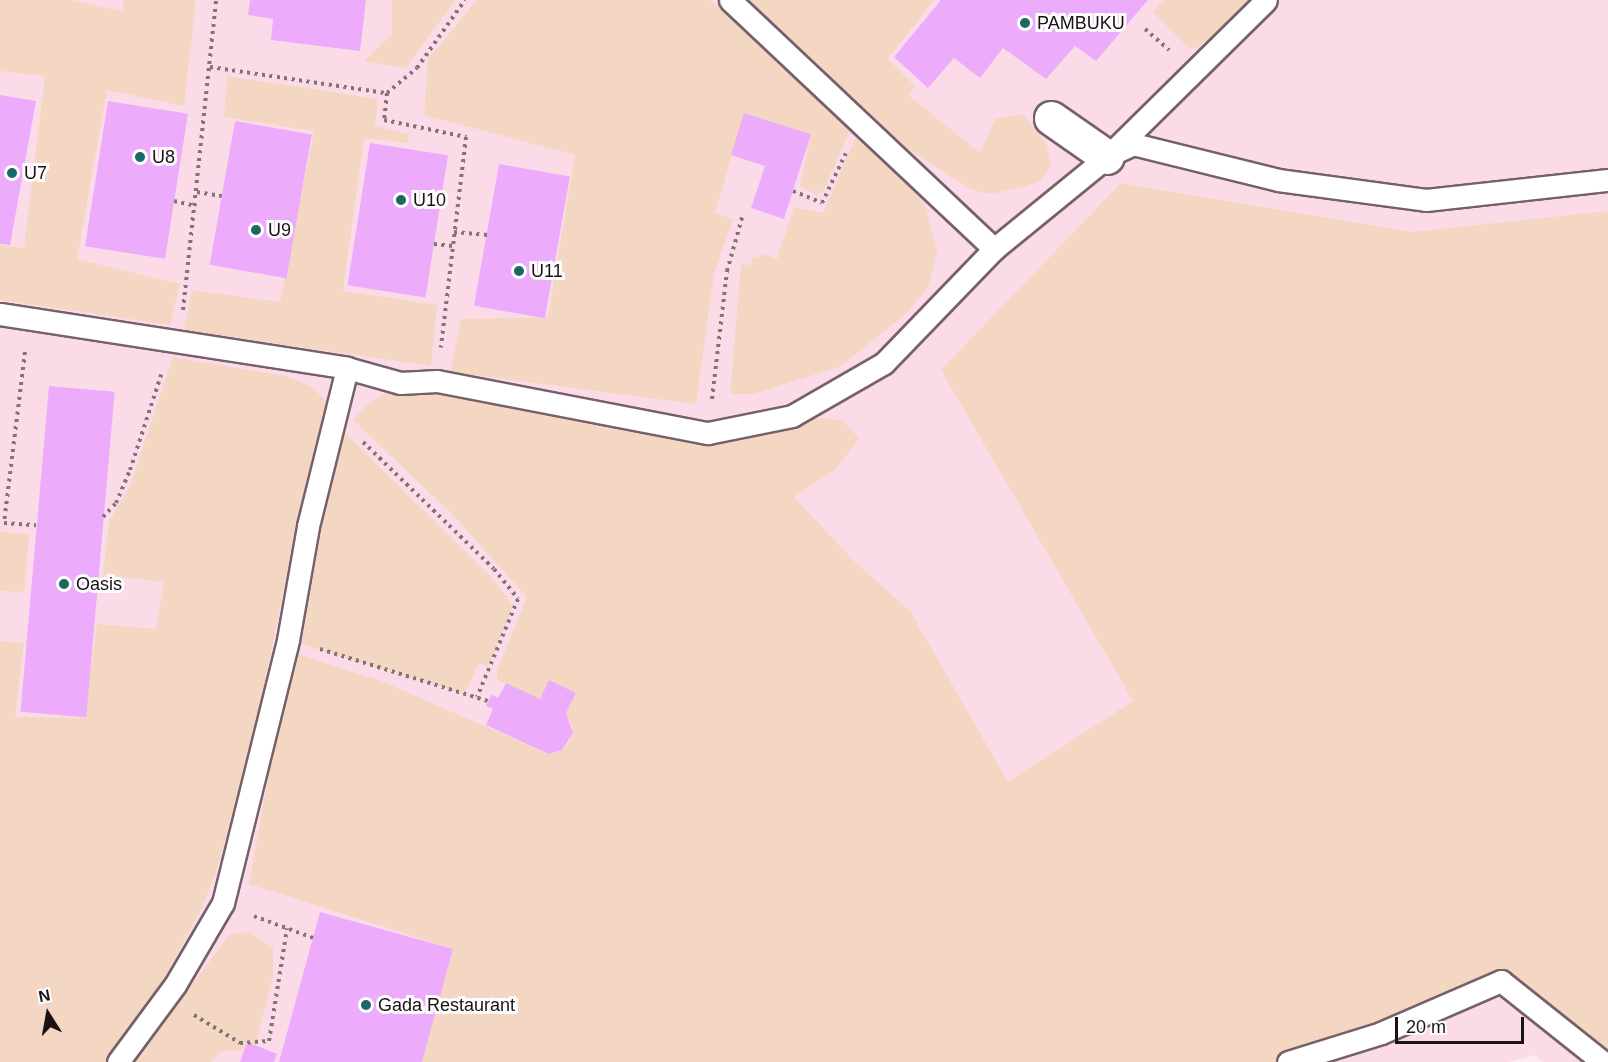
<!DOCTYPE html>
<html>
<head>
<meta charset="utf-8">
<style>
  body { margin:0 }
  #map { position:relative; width:1608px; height:1062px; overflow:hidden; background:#feeaf2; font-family:Arial,sans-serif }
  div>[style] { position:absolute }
  .built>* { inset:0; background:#fcdbe8 }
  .green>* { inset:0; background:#f4d7c2 }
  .building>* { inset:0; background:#ecacfb; transform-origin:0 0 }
  .path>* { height:4px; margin-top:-2px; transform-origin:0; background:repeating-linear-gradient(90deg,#817479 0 3px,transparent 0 7.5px) }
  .roads { filter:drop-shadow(2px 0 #76616a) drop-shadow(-2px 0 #76616a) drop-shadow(0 2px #76616a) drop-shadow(0 -2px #76616a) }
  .service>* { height:21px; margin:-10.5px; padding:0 10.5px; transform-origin:10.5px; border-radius:10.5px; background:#fff }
  .minor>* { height:33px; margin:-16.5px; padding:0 16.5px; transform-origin:16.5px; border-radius:16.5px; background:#fff }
  .dots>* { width:16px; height:16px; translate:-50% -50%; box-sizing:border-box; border:3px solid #fdfdfd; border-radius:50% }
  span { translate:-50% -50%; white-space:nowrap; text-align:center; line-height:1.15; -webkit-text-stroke:6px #fdfdfd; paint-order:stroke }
  .poi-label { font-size:18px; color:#1a1215 }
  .left { translate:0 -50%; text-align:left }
  .north { position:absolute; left:18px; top:984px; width:60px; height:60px; -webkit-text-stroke:4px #fdfdfd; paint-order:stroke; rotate:349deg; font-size:16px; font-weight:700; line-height:24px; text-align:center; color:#1a1215 }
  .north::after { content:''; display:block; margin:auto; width:21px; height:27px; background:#1a1215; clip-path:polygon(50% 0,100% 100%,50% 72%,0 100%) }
  .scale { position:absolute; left:1395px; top:1017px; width:129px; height:27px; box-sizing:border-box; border:3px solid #1a1215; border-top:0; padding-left:8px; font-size:18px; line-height:21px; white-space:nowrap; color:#1a1215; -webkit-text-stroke:4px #fdfdfd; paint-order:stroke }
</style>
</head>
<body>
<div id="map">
  <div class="built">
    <i style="clip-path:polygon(0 0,1608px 0,1608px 1062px,1543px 1062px,1535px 1055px,1509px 1062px,0 1062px)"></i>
  </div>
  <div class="green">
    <i style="clip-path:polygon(0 0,72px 0,122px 11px,124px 0,196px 0,184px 106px,107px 90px,77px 259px,180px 284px,170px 325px,0 300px,0 245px,24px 248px,45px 76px,0 71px)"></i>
    <i style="clip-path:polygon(392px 0,455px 0,406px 68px,364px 61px,392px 34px)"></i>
    <i style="clip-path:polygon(477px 0,710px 0,850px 130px,824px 190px,817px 196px,800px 186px,811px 134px,744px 113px,715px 213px,733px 219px,714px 274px,696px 404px,450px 372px,461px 319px,548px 317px,575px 155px,424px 115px,428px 59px)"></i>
    <i style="clip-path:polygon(750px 0,934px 0,888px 59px,915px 86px,908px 95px,980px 153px,995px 119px,1023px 114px,1047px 145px,1051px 166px,1041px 181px,1019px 188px,990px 194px,972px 190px,907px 148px)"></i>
    <i style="clip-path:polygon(1163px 0,1249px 0,1213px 35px,1197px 48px,1189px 48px,1153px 12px)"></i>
    <i style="clip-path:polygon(227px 76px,378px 99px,375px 126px,409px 134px,408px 143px,364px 138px,343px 291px,437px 305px,431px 366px,184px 330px,192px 290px,280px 302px,314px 131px,224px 117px)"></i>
    <i style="clip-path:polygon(856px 137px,914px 189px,926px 207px,937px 251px,929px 286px,906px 314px,841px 366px,754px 394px,730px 394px,741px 264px,751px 265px,753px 256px,759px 258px,761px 253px,777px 259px,794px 207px,823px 213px)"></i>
    <i style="clip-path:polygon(1121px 183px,1412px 232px,1608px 211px,1608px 1062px,1501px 981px,1288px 1062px,422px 1062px,453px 949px,249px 884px,291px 652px,381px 681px,549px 754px,562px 750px,570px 741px,573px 727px,566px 713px,576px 693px,549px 680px,540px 699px,497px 680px,497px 670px,527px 597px,452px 514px,353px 420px,366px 406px,400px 383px,708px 433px,792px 416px,842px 420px,859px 438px,836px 469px,794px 497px,854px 561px,910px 611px,1008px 782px,1133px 701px,941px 370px)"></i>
    <i style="clip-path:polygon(173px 357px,286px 376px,310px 386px,328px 402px,302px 501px,252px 744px,216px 872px,200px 912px,151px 1002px,107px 1062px,0 1062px,0 641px,24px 643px,15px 717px,84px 718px,97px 624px,156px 629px,164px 582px,103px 575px,109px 521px,130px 486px)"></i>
    <i style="clip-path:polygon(344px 432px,490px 576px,513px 605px,488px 667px,479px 663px,465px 693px,488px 701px,288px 640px,334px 442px)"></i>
    <i style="clip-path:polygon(0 531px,29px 535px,24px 592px,0 591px)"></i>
    <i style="clip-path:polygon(249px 932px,273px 948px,273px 977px,256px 1042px,240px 1051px,222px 1051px,211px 1062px,134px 1062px,230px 934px)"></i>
  </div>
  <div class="building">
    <i style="clip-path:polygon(250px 0,366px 0,360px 51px,271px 40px,273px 19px,248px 15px)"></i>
    <i style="clip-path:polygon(941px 0,1148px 0,1096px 61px,1075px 46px,1046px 79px,1003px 48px,980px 78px,954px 58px,928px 88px,894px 57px)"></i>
    <i style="clip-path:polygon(0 95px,36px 101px,10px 245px,0 244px)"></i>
    <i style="left:108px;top:101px;width:81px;height:147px;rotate:9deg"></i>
    <i style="clip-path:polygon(744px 113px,811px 134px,784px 219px,751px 208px,765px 166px,731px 155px)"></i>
    <i style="left:235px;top:121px;width:78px;height:146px;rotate:10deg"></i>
    <i style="left:370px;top:143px;width:79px;height:144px;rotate:9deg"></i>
    <i style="left:499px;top:164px;width:72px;height:144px;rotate:10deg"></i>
    <i style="left:49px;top:386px;width:66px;height:327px;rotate:5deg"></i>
    <i style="clip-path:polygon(549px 680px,576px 693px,566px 713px,573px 733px,562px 750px,549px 754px,486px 725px,493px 709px,486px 706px,488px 701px,492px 694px,498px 698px,506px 683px,540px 699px)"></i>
    <i style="clip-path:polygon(320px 912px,453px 949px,422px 1062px,279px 1062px)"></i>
    <i style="clip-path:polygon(247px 1042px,277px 1054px,274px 1062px,240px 1062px)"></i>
  </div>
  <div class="path">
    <i style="left:1145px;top:29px;width:32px;rotate:41deg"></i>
    <i style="left:210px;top:67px;width:179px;rotate:8.4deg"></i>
    <i style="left:387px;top:93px;width:39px;rotate:-40deg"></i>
    <i style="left:417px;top:68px;width:83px;rotate:-54.8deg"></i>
    <i style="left:387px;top:93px;width:27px;rotate:96deg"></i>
    <i style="left:384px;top:120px;width:84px;rotate:11.7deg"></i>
    <i style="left:466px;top:137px;width:212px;rotate:96.8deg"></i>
    <i style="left:793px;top:191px;width:31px;rotate:22deg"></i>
    <i style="left:822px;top:203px;width:55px;rotate:-64.4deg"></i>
    <i style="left:197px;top:192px;width:25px;rotate:9deg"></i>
    <i style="left:174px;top:201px;width:23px;rotate:13deg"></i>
    <i style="left:454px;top:232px;width:34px;rotate:5deg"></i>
    <i style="left:434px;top:244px;width:19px;rotate:6deg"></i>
    <i style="left:183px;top:310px;width:312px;rotate:-83.9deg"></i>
    <i style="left:25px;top:352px;width:172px;rotate:97deg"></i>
    <i style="left:4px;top:523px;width:32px;rotate:4deg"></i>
    <i style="left:712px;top:399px;width:129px;rotate:-83.3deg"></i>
    <i style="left:727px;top:271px;width:59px;rotate:-74.3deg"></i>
    <i style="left:363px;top:442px;width:182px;rotate:44.1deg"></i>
    <i style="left:494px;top:569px;width:38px;rotate:51deg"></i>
    <i style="left:518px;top:599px;width:106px;rotate:112.7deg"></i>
    <i style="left:103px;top:517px;width:19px;rotate:-47deg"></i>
    <i style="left:116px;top:503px;width:36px;rotate:-67deg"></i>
    <i style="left:130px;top:470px;width:103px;rotate:-71.9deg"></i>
    <i style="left:320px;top:649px;width:176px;rotate:17.2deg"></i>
    <i style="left:254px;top:916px;width:63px;rotate:20.4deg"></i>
    <i style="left:194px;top:1015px;width:54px;rotate:31.3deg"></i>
    <i style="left:240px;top:1043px;width:29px;rotate:-4deg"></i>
    <i style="left:269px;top:1041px;width:114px;rotate:-80.9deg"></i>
  </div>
  <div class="roads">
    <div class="service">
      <i style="left:730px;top:0;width:363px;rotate:43.3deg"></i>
      <i style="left:1114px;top:153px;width:21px;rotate:-25deg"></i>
      <i style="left:1133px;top:144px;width:149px;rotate:13.9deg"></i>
      <i style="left:1278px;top:180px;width:149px;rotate:7.7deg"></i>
      <i style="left:1426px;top:200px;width:183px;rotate:-6.3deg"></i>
      <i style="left:0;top:314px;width:351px;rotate:8.8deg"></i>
      <i style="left:347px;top:368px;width:55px;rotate:15.8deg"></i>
      <i style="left:400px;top:383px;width:37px;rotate:-3deg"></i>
      <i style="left:437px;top:381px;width:276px;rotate:10.9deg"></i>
      <i style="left:708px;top:433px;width:86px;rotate:-11.4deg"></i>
      <i style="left:792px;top:416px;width:106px;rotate:-29.9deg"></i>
      <i style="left:884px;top:363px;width:158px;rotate:-46deg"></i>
      <i style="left:994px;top:249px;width:146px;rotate:-39.2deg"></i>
      <i style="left:1107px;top:157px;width:223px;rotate:-44.6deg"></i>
      <i style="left:118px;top:1062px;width:96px;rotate:-53.5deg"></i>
      <i style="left:175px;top:985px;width:95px;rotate:-59.7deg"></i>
      <i style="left:223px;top:903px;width:271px;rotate:-76.1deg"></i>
      <i style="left:288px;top:640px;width:116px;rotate:-80deg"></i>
      <i style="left:308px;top:526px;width:163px;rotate:-76.1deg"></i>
      <i style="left:1288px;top:1062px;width:97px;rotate:-17.3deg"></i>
      <i style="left:1381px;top:1033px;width:131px;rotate:-23.4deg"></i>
      <i style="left:1501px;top:981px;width:130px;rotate:38.5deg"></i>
    </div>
    <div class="minor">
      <i style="left:1051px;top:118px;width:68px;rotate:34.9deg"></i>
    </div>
  </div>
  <div class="dots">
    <i style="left:1025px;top:23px;background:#1a6764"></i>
    <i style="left:140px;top:157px;background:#1a6764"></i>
    <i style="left:12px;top:173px;background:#1a6764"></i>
    <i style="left:401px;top:200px;background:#1a6764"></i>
    <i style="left:256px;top:230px;background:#1a6764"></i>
    <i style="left:519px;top:271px;background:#1a6764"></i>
    <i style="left:64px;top:584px;background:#1a6764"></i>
    <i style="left:366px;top:1005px;background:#1a6764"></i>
  </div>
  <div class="poi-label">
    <span class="left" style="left:1037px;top:23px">PAMBUKU</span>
    <span class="left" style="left:152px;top:157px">U8</span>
    <span class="left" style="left:24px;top:173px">U7</span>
    <span class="left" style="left:413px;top:200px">U10</span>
    <span class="left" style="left:268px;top:230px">U9</span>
    <span class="left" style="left:531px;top:271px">U11</span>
    <span class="left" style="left:76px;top:584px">Oasis</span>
    <span class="left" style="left:378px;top:1005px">Gada Restaurant</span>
  </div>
  <div class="north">N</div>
  <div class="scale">20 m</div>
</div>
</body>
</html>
